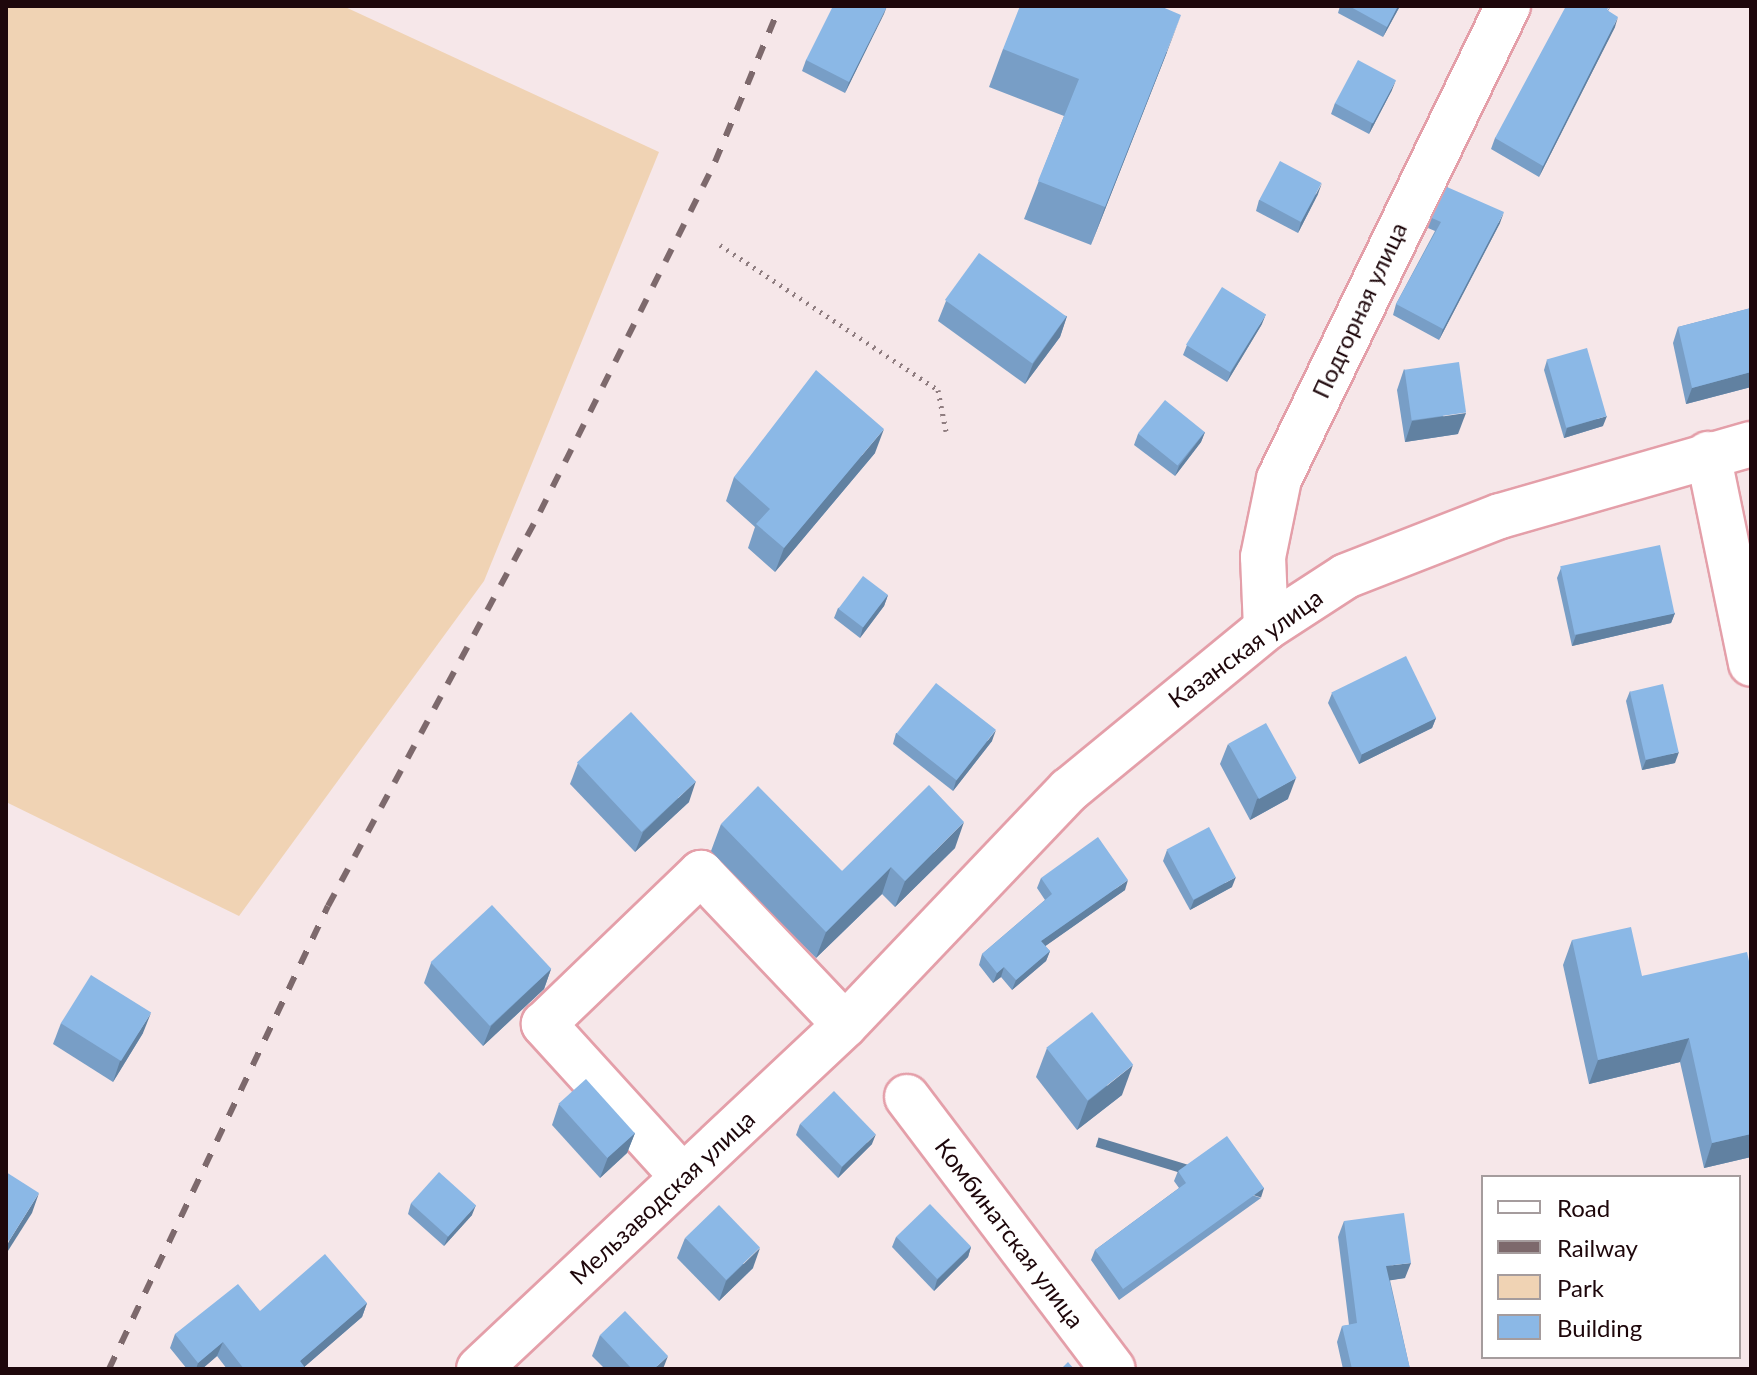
<!DOCTYPE html>
<html>
<head>
<meta charset="utf-8">
<style>
  body { margin:0 }
  #map { position:relative; width:1757px; height:1375px; overflow:hidden; background:#f6e7e9; font-family:Lato,sans-serif }
  div>[style] { position:absolute }
  .green>* { inset:0; background:#f0d3b4 }
  .path>* { height:5px; margin-top:-2.5px; transform-origin:0; background:repeating-linear-gradient(90deg,#8f7d80 0 2px,transparent 0 8px) }
  .roads { filter:drop-shadow(2px 0 #e49fa9) drop-shadow(-2px 0 #e49fa9) drop-shadow(0 2px #e49fa9) drop-shadow(0 -2px #e49fa9) }
  .minor>* { height:44px; margin:-22px; padding:0 22px; transform-origin:22px; border-radius:22px; background:#fff }
  .rail>* { height:6px; margin-top:-3px; transform-origin:0; background:repeating-linear-gradient(90deg,#7d696c 0 14px,transparent 0 28px) }
  .wall>* { inset:0; background:#789ec6 }
  .shaded-wall>* { inset:0; background:#6181a1; transform-origin:0 0 }
  .building>* { inset:0; background:#8bb8e6; transform-origin:0 0 }
  span { translate:-50% -50%; white-space:nowrap; text-align:center; line-height:1.15; -webkit-text-stroke:6px #fff; paint-order:stroke }
  .street-label { font-size:24px; color:#1e070b }
  .frame { position:absolute; inset:0; border:8px solid #1e070b; pointer-events:none }
  .legend { position:absolute; left:1481px; top:1175px; width:260px; height:184px; box-sizing:border-box; background:#fff; border:2px solid #a59c9d; margin:0; padding:10px 14px; list-style:none; font-size:24px; color:#1e070b }
  .legend li { display:flex; align-items:center; gap:16px; height:40px }
  .legend b { width:40px; border:2px solid #a59c9d }
</style>
</head>
<body>
<div id="map">
  <div class="green">
    <i style="clip-path:polygon(6px 6px,343px 6px,659px 152px,484px 581px,239px 916px,6px 802px)"></i>
  </div>
  <div class="path">
    <i style="left:720px;top:245px;width:262px;rotate:33.6deg"></i>
    <i style="left:938px;top:390px;width:42px;rotate:79deg"></i>
  </div>
  <div class="roads">
    <div class="minor">
      <i style="left:1708px;top:454px;width:214px;rotate:78.4deg"></i>
      <i style="left:1266px;top:628px;width:71px;rotate:-92.4deg"></i>
      <i style="left:1263px;top:557px;width:80px;rotate:-78.4deg"></i>
      <i style="left:1279px;top:479px;width:526px;rotate:-64.17deg"></i>
      <i style="left:907px;top:1097px;width:341px;rotate:52.9deg"></i>
      <i style="left:683px;top:1177px;width:207px;rotate:-132.3deg"></i>
      <i style="left:544px;top:1024px;width:218px;rotate:-43.9deg"></i>
      <i style="left:701px;top:873px;width:209px;rotate:46.5deg"></i>
      <i style="left:479px;top:1369px;width:502px;rotate:-43.23deg"></i>
      <i style="left:845px;top:1025px;width:325px;rotate:-46.4deg"></i>
      <i style="left:1069px;top:790px;width:255px;rotate:-39.4deg"></i>
      <i style="left:1266px;top:628px;width:95px;rotate:-33deg"></i>
      <i style="left:1346px;top:576px;width:165px;rotate:-21.3deg"></i>
      <i style="left:1500px;top:516px;width:261px;rotate:-16deg"></i>
    </div>
  </div>
  <div class="rail">
    <i style="left:109px;top:1369px;width:512px;rotate:-64.69deg"></i>
    <i style="left:328px;top:906px;width:447px;rotate:-61.7deg"></i>
    <i style="left:540px;top:512px;width:391px;rotate:-63.4deg"></i>
    <i style="left:715px;top:162px;width:169px;rotate:-67.4deg"></i>
  </div>
  <div class="wall">
    <i style="clip-path:polygon(887px 6px,845px 93px,802px 71px,806px 60px)"></i>
    <i style="clip-path:polygon(1340px 6px,1400px 6px,1383px 37px,1338px 13px)"></i>
    <i style="clip-path:polygon(1611px 6px,1608px 11px,1615px 27px,1539px 177px,1491px 149px,1495px 138px)"></i>
    <i style="clip-path:polygon(1003px 49px,1167px 52px,1091px 245px,1024px 219px,1064px 116px,989px 87px)"></i>
    <i style="clip-path:polygon(1392px 90px,1369px 134px,1331px 114px,1335px 103px)"></i>
    <i style="clip-path:polygon(1318px 194px,1298px 233px,1256px 211px,1259px 200px)"></i>
    <i style="clip-path:polygon(1432px 218px,1500px 223px,1439px 340px,1393px 315px,1396px 304px,1435px 231px,1428px 228px)"></i>
    <i style="clip-path:polygon(946px 301px,1067px 316px,1060px 337px,1025px 384px,938px 321px)"></i>
    <i style="clip-path:polygon(1751px 308px,1751px 387px,1686px 404px,1673px 343px,1678px 327px)"></i>
    <i style="clip-path:polygon(1262px 324px,1227px 382px,1183px 355px,1187px 345px)"></i>
    <i style="clip-path:polygon(1547px 360px,1603px 426px,1564px 438px,1544px 370px)"></i>
    <i style="clip-path:polygon(1404px 369px,1458px 434px,1405px 442px,1397px 390px)"></i>
    <i style="clip-path:polygon(1205px 432px,1201px 442px,1175px 476px,1134px 445px,1138px 434px)"></i>
    <i style="clip-path:polygon(875px 453px,775px 572px,748px 548px,755px 527px,726px 501px,734px 477px)"></i>
    <i style="clip-path:polygon(1561px 568px,1675px 613px,1671px 623px,1572px 646px,1557px 578px)"></i>
    <i style="clip-path:polygon(888px 595px,884px 606px,860px 638px,834px 618px,838px 608px)"></i>
    <i style="clip-path:polygon(1630px 691px,1675px 763px,1642px 770px,1626px 701px)"></i>
    <i style="clip-path:polygon(1332px 693px,1436px 718px,1432px 728px,1359px 764px,1328px 703px)"></i>
    <i style="clip-path:polygon(896px 733px,992px 741px,953px 791px,893px 744px)"></i>
    <i style="clip-path:polygon(1228px 744px,1288px 799px,1250px 820px,1220px 764px)"></i>
    <i style="clip-path:polygon(578px 763px,689px 802px,635px 852px,570px 784px)"></i>
    <i style="clip-path:polygon(721px 824px,842px 871px,955px 848px,895px 907px,882px 894px,816px 958px,711px 851px)"></i>
    <i style="clip-path:polygon(1167px 850px,1232px 887px,1190px 910px,1163px 861px)"></i>
    <i style="clip-path:polygon(1041px 878px,1125px 890px,1045px 946px,1050px 951px,1046px 961px,1012px 990px,1001px 977px,993px 983px,979px 965px,982px 954px,1045px 900px,1037px 888px)"></i>
    <i style="clip-path:polygon(1572px 940px,1642px 976px,1751px 970px,1751px 1157px,1704px 1168px,1680px 1062px,1589px 1084px,1563px 965px)"></i>
    <i style="clip-path:polygon(431px 963px,551px 969px,544px 989px,483px 1046px,424px 983px)"></i>
    <i style="clip-path:polygon(61px 1023px,143px 1033px,113px 1082px,53px 1044px)"></i>
    <i style="clip-path:polygon(1047px 1048px,1122px 1095px,1077px 1130px,1036px 1077px)"></i>
    <i style="clip-path:polygon(559px 1104px,635px 1133px,627px 1153px,600px 1178px,552px 1125px)"></i>
    <i style="clip-path:polygon(800px 1124px,872px 1144px,838px 1178px,796px 1135px)"></i>
    <i style="clip-path:polygon(1178px 1171px,1261px 1198px,1119px 1300px,1091px 1260px,1095px 1250px,1179px 1188px,1174px 1181px)"></i>
    <i style="clip-path:polygon(411px 1203px,472px 1215px,444px 1246px,408px 1214px)"></i>
    <i style="clip-path:polygon(1344px 1221px,1405px 1278px,1390px 1280px,1410px 1369px,1343px 1369px,1337px 1342px,1342px 1326px,1349px 1325px,1338px 1237px)"></i>
    <i style="clip-path:polygon(896px 1237px,971px 1247px,968px 1257px,934px 1291px,892px 1247px)"></i>
    <i style="clip-path:polygon(685px 1238px,753px 1268px,719px 1301px,677px 1258px)"></i>
    <i style="clip-path:polygon(367px 1303px,362px 1317px,304px 1367px,306px 1369px,227px 1369px,217px 1356px,202px 1369px,187px 1369px,170px 1348px,175px 1334px,260px 1311px)"></i>
    <i style="clip-path:polygon(600px 1335px,663px 1369px,605px 1369px,592px 1356px)"></i>
  </div>
  <div class="shaded-wall">
    <i style="clip-path:polygon(887px 6px,884px 14px,845px 93px,849px 82px)"></i>
    <i style="clip-path:polygon(1398px 6px,1400px 6px,1383px 37px,1387px 27px)"></i>
    <i style="clip-path:polygon(1181px 15px,1167px 52px,1091px 245px,1105px 207px)"></i>
    <i style="clip-path:polygon(1618px 17px,1615px 27px,1539px 177px,1543px 166px)"></i>
    <i style="clip-path:polygon(1396px 80px,1392px 90px,1369px 134px,1372px 123px)"></i>
    <i style="clip-path:polygon(1322px 183px,1318px 194px,1298px 233px,1301px 222px)"></i>
    <i style="clip-path:polygon(1504px 212px,1500px 223px,1439px 340px,1443px 329px)"></i>
    <i style="clip-path:polygon(1266px 314px,1262px 324px,1227px 382px,1231px 372px)"></i>
    <i style="clip-path:polygon(1067px 316px,1060px 337px,1025px 384px,1033px 364px)"></i>
    <i style="clip-path:polygon(1751px 372px,1751px 387px,1686px 404px,1692px 388px)"></i>
    <i style="clip-path:polygon(1466px 413px,1458px 434px,1405px 442px,1412px 421px)"></i>
    <i style="clip-path:polygon(1607px 416px,1603px 426px,1564px 438px,1567px 428px)"></i>
    <i style="clip-path:polygon(884px 429px,875px 453px,775px 572px,784px 548px)"></i>
    <i style="clip-path:polygon(1205px 432px,1201px 442px,1175px 476px,1179px 466px)"></i>
    <i style="clip-path:polygon(888px 595px,884px 606px,860px 638px,863px 627px)"></i>
    <i style="clip-path:polygon(1675px 613px,1671px 623px,1572px 646px,1576px 635px)"></i>
    <i style="clip-path:polygon(1436px 718px,1432px 728px,1359px 764px,1362px 754px)"></i>
    <i style="clip-path:polygon(996px 730px,992px 741px,953px 791px,956px 781px)"></i>
    <i style="clip-path:polygon(1679px 752px,1675px 763px,1642px 770px,1646px 760px)"></i>
    <i style="clip-path:polygon(1296px 778px,1288px 799px,1250px 820px,1257px 799px)"></i>
    <i style="clip-path:polygon(696px 781px,689px 802px,635px 852px,643px 832px)"></i>
    <i style="clip-path:polygon(964px 822px,955px 848px,895px 907px,905px 881px)"></i>
    <i style="clip-path:polygon(891px 867px,882px 894px,816px 958px,826px 932px)"></i>
    <i style="clip-path:polygon(1236px 877px,1232px 887px,1190px 910px,1194px 900px)"></i>
    <i style="clip-path:polygon(1128px 880px,1125px 890px,1037px 952px,1041px 941px)"></i>
    <i style="clip-path:polygon(1050px 951px,1046px 961px,1012px 990px,1016px 980px)"></i>
    <i style="clip-path:polygon(1004px 967px,1001px 977px,993px 983px,997px 973px)"></i>
    <i style="clip-path:polygon(551px 969px,544px 989px,483px 1046px,491px 1026px)"></i>
    <i style="clip-path:polygon(151px 1013px,143px 1033px,113px 1082px,120px 1061px)"></i>
    <i style="clip-path:polygon(1689px 1038px,1680px 1062px,1589px 1084px,1598px 1060px)"></i>
    <i style="clip-path:polygon(1133px 1065px,1122px 1095px,1077px 1130px,1088px 1101px)"></i>
    <i style="clip-path:polygon(635px 1133px,627px 1153px,600px 1178px,608px 1157px)"></i>
    <i style="clip-path:polygon(876px 1134px,872px 1144px,838px 1178px,842px 1167px)"></i>
    <i style="clip-path:polygon(1751px 1134px,1751px 1157px,1704px 1168px,1712px 1143px)"></i>
    <i style="left:1264px;top:1188px;width:10px;height:173px;rotate:107deg"></i>
    <i style="clip-path:polygon(39px 1193px,32px 1213px,6px 1254px,6px 1248px,9px 1241px)"></i>
    <i style="clip-path:polygon(476px 1205px,472px 1215px,444px 1246px,448px 1236px)"></i>
    <i style="clip-path:polygon(971px 1247px,968px 1257px,934px 1291px,937px 1280px)"></i>
    <i style="clip-path:polygon(760px 1248px,753px 1268px,719px 1301px,726px 1281px)"></i>
    <i style="clip-path:polygon(1411px 1263px,1405px 1278px,1380px 1282px,1386px 1266px)"></i>
    <i style="clip-path:polygon(367px 1303px,362px 1317px,302px 1369px,300px 1361px)"></i>
    <i style="clip-path:polygon(223px 1342px,217px 1356px,202px 1369px,196px 1369px,198px 1363px)"></i>
    <i style="clip-path:polygon(668px 1356px,663px 1369px,654px 1369px)"></i>
  </div>
  <div class="building">
    <i style="clip-path:polygon(833px 6px,887px 6px,849px 82px,806px 60px)"></i>
    <i style="clip-path:polygon(1020px 6px,1160px 6px,1181px 15px,1105px 207px,1038px 181px,1079px 79px,1003px 49px)"></i>
    <i style="clip-path:polygon(1349px 6px,1398px 6px,1387px 27px)"></i>
    <i style="clip-path:polygon(1566px 6px,1609px 6px,1607px 10px,1618px 17px,1543px 166px,1495px 138px)"></i>
    <i style="left:1358px;top:60px;width:43px;height:49px;rotate:28deg"></i>
    <i style="left:1280px;top:161px;width:47px;height:44px;rotate:28deg"></i>
    <i style="clip-path:polygon(1447px 187px,1504px 212px,1443px 329px,1396px 304px,1441px 222px,1432px 218px)"></i>
    <i style="left:979px;top:253px;width:108px;height:58px;rotate:36deg"></i>
    <i style="left:1222px;top:287px;width:52px;height:68px;rotate:32deg"></i>
    <i style="clip-path:polygon(1751px 308px,1751px 372px,1692px 388px,1678px 327px)"></i>
    <i style="left:1587px;top:348px;width:71px;height:42px;rotate:74deg"></i>
    <i style="left:1459px;top:362px;width:51px;height:55px;rotate:82deg"></i>
    <i style="clip-path:polygon(816px 370px,884px 429px,784px 548px,756px 524px,770px 509px,734px 477px)"></i>
    <i style="left:1165px;top:400px;width:51px;height:43px;rotate:39deg"></i>
    <i style="left:1660px;top:545px;width:70px;height:102px;rotate:78deg"></i>
    <i style="left:863px;top:576px;width:31px;height:41px;rotate:37deg"></i>
    <i style="left:1406px;top:656px;width:69px;height:83px;rotate:64deg"></i>
    <i style="left:936px;top:683px;width:76px;height:64px;rotate:38deg"></i>
    <i style="left:1663px;top:684px;width:70px;height:34px;rotate:77deg"></i>
    <i style="left:631px;top:712px;width:95px;height:74px;rotate:47deg"></i>
    <i style="left:1266px;top:723px;width:63px;height:43px;rotate:61deg"></i>
    <i style="clip-path:polygon(929px 785px,964px 822px,905px 881px,891px 867px,826px 932px,721px 824px,758px 786px,842px 871px)"></i>
    <i style="left:1209px;top:827px;width:57px;height:48px;rotate:62deg"></i>
    <i style="clip-path:polygon(1098px 837px,1128px 880px,1041px 941px,1050px 951px,1016px 980px,1004px 967px,997px 973px,982px 954px,1052px 894px,1041px 878px)"></i>
    <i style="left:492px;top:905px;width:87px;height:84px;rotate:47deg"></i>
    <i style="clip-path:polygon(1631px 927px,1642px 976px,1747px 952px,1751px 970px,1751px 1134px,1712px 1143px,1689px 1038px,1598px 1060px,1572px 940px)"></i>
    <i style="left:91px;top:975px;width:71px;height:57px;rotate:32deg"></i>
    <i style="left:1092px;top:1012px;width:67px;height:58px;rotate:52deg"></i>
    <i style="left:586px;top:1079px;width:73px;height:37px;rotate:48deg"></i>
    <i style="left:834px;top:1091px;width:60px;height:47px;rotate:46deg"></i>
    <i style="clip-path:polygon(1227px 1136px,1264px 1188px,1123px 1289px,1095px 1250px,1186px 1183px,1178px 1171px)"></i>
    <i style="clip-path:polygon(6px 1172px,39px 1193px,9px 1241px,6px 1239px)"></i>
    <i style="left:439px;top:1172px;width:50px;height:42px;rotate:42deg"></i>
    <i style="left:930px;top:1204px;width:59px;height:47px;rotate:46deg"></i>
    <i style="left:719px;top:1205px;width:59px;height:47px;rotate:46deg"></i>
    <i style="clip-path:polygon(1404px 1213px,1411px 1263px,1386px 1266px,1410px 1369px,1352px 1369px,1342px 1326px,1357px 1323px,1344px 1221px)"></i>
    <i style="clip-path:polygon(325px 1254px,367px 1303px,300px 1361px,306px 1369px,244px 1369px,223px 1342px,198px 1363px,175px 1334px,238px 1284px,260px 1311px)"></i>
    <i style="clip-path:polygon(625px 1311px,668px 1356px,654px 1369px,632px 1369px,600px 1335px)"></i>
    <i style="clip-path:polygon(1068px 1362px,1074px 1369px,1061px 1369px)"></i>
  </div>
  <div class="street-label">
    <span style="left:1359px;top:310px;rotate:-65deg">Подгорная улица</span>
    <span style="left:1245px;top:648px;rotate:-36deg">Казанская улица</span>
    <span style="left:662px;top:1197px;rotate:-43deg">Мельзаводская улица</span>
    <span style="left:1010px;top:1233px;rotate:53deg">Комбинатская улица</span>
  </div>
  <div class="frame"></div>
  <ul class="legend">
  <li><b style="height:10px;background:#fff"></b>Road</li>
  <li><b style="height:10px;background:#7d696c"></b>Railway</li>
  <li><b style="height:22px;background:#f0d3b4"></b>Park</li>
  <li><b style="height:22px;background:#8bb8e6"></b>Building</li>
  </ul>
</div>
</body>
</html>
